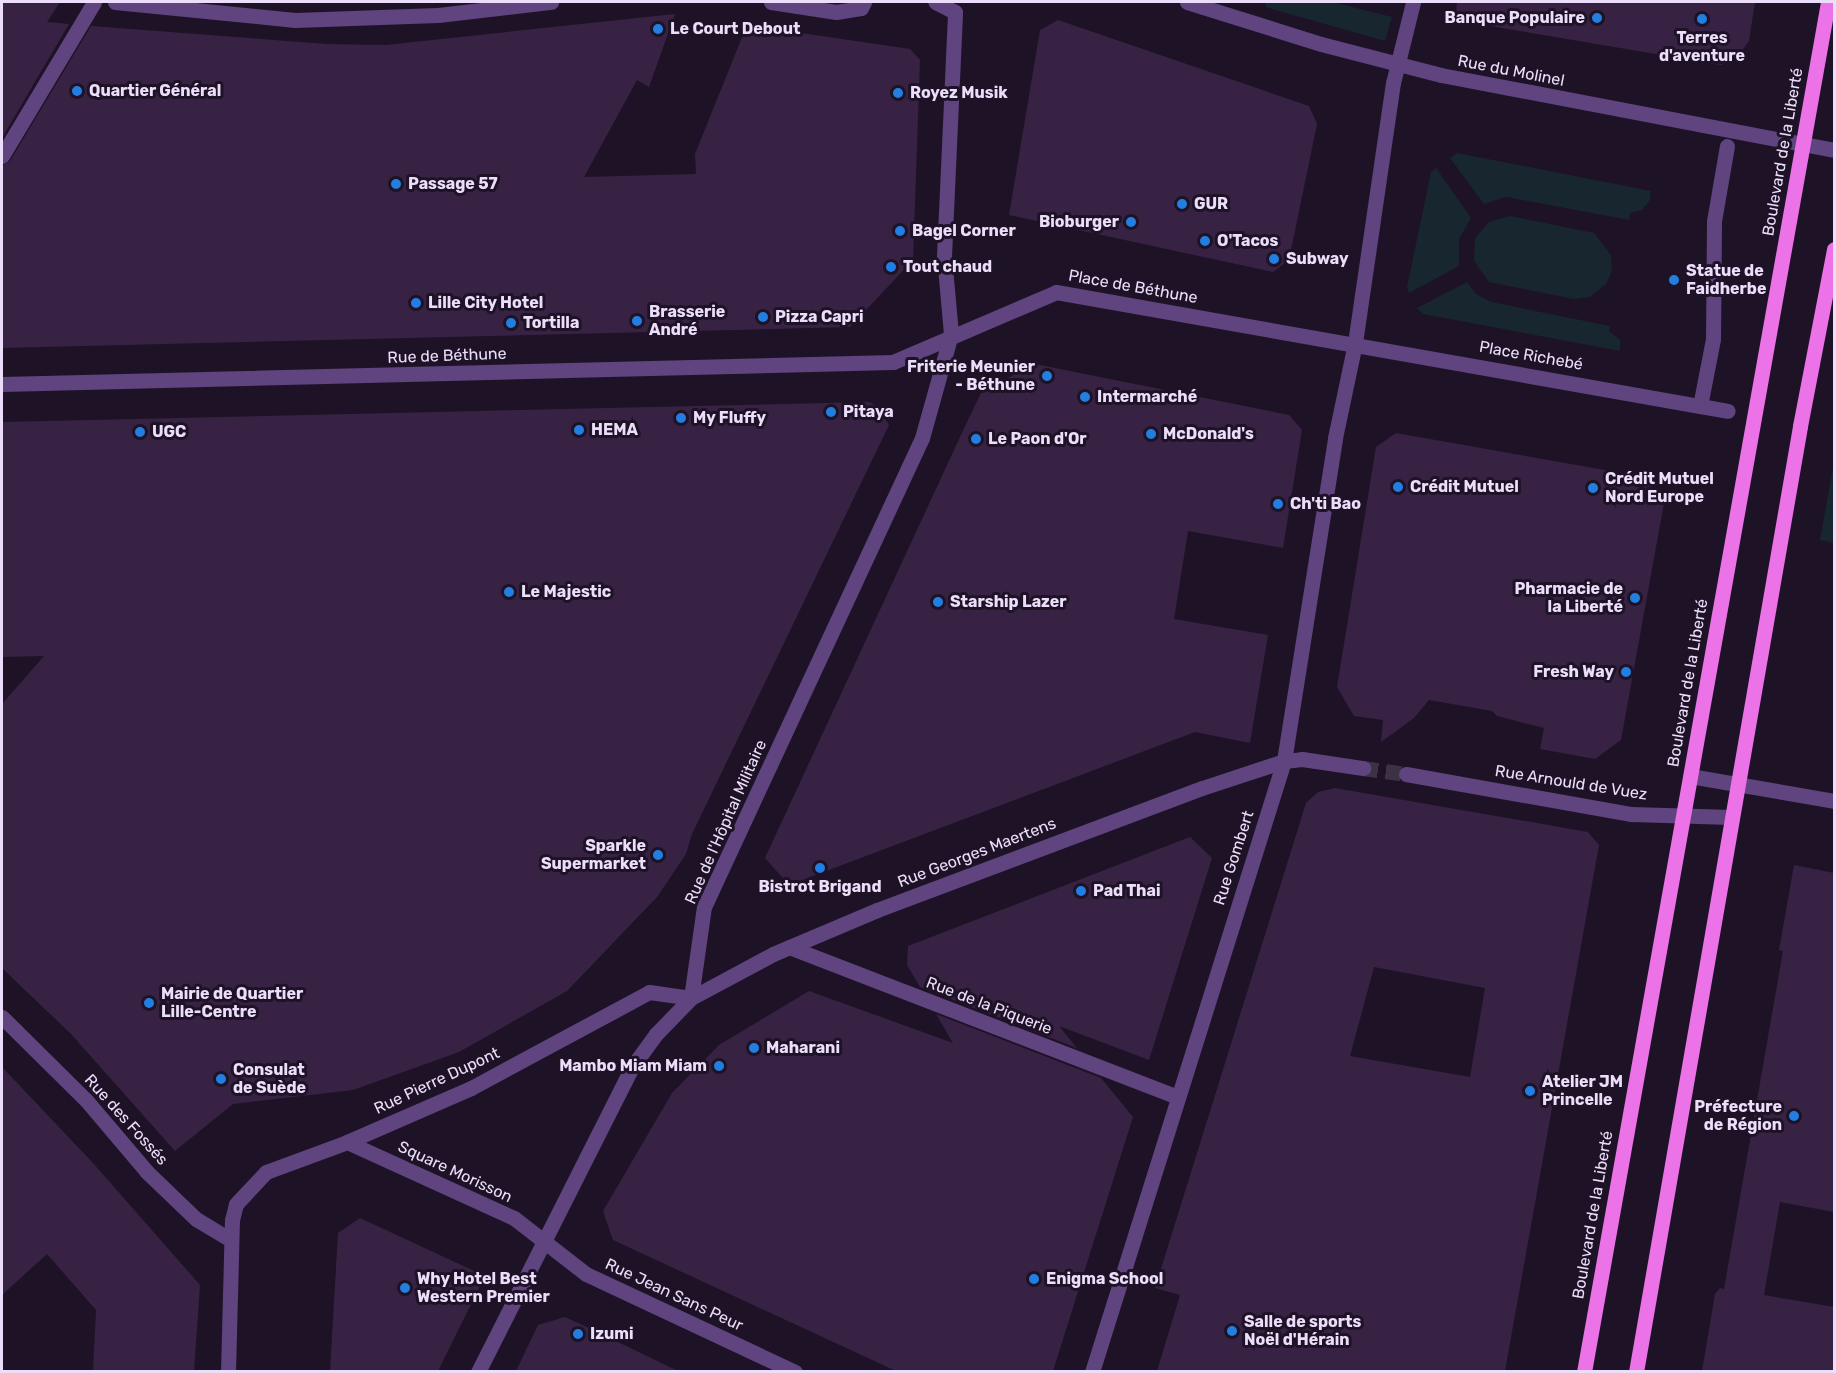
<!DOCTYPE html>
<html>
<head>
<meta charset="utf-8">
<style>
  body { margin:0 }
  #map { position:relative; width:1836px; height:1373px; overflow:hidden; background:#1e1326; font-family:Rubik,sans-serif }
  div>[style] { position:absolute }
  .green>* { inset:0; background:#17262f }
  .building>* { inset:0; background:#372244 }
  .minor-tunnel>* { height:15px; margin-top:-7.5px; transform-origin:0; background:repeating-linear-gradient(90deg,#3d3146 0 15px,transparent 0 23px) }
  .minor>* { height:15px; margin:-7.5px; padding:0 7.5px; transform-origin:7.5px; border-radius:7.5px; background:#5f447f }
  .major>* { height:15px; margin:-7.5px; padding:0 7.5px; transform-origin:7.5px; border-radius:7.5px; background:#ec72e7 }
  .dots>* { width:16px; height:16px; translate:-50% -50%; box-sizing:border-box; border:3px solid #1e1326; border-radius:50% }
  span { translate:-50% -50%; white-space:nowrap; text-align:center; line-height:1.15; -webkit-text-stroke:6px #1e1326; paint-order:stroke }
  .poi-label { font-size:16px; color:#ecddfa; font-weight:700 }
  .right { translate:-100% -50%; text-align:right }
  .left { translate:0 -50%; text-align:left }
  .street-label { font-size:16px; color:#ecddfa }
  .frame { position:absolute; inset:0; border:3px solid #ecddfa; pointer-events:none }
</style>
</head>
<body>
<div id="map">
  <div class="green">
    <i style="clip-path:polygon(1266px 2px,1332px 2px,1392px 17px,1385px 41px,1265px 7px)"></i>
    <i style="clip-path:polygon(1457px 153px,1651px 191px,1650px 200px,1642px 210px,1630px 213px,1629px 220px,1506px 197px,1484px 204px,1450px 158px)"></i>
    <i style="clip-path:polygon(1436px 168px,1471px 218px,1459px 239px,1459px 266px,1409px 293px,1407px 287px,1431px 172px)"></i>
    <i style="clip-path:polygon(1510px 216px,1594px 233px,1611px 255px,1612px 271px,1606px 284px,1590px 297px,1574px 299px,1489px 282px,1474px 261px,1475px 238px,1489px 222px)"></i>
    <i style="clip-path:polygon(1467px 282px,1476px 294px,1491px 302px,1610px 326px,1609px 331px,1620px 340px,1620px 351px,1423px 314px,1417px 308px)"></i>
    <i style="clip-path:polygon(1834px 462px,1834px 543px,1820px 540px)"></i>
  </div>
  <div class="building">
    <i style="clip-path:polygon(2px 2px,60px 2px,47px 22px,69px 24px,2px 138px)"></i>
    <i style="clip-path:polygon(1457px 2px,1755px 2px,1749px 41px,1735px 60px,1721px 65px,1455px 20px)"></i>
    <i style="clip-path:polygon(675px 14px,649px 87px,637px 80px,584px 177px,696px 174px,695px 154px,747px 25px,910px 49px,920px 60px,913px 260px,850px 327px,2px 348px,2px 166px,10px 161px,91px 26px,327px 44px,385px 45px)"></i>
    <i style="clip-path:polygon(1058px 20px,1309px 106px,1317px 124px,1289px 260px,1273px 272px,1009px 215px,1040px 30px)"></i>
    <i style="clip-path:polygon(1035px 364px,1289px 415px,1302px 430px,1283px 548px,1188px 531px,1174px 619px,1268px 635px,1250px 743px,1195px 732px,789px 885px,765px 858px,967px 422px,982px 391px)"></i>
    <i style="clip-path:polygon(870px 402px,880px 410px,889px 425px,692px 834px,686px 854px,657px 897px,567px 991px,459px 1052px,353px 1090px,233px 1104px,175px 1151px,71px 1034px,2px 968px,2px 704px,44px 656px,2px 657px,2px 422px)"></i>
    <i style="clip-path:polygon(1396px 433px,1644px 477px,1664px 503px,1621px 740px,1595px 759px,1540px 749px,1544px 728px,1497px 716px,1492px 711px,1429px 700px,1414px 718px,1381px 742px,1383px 720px,1354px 716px,1337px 687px,1376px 447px)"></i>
    <i style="clip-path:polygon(evenodd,1335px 788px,1588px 832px,1599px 845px,1505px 1371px,1157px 1371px,1180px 1295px,1155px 1288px,1306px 803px,1318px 792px,1335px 788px,1374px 967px,1485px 988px,1470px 1077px,1350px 1056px,1374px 967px)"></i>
    <i style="clip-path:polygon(1190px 837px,1212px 858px,1149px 1060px,1059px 1026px,1077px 1048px,920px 987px,907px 965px,908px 946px)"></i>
    <i style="clip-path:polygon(1794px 865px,1834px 873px,1834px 1212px,1780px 1202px,1764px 1295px,1834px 1307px,1834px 1371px,1702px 1371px,1715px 1294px,1720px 1288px,1724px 1289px,1783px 951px,1779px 950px)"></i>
    <i style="clip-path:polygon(809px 991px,953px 1043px,936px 1014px,1101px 1078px,1133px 1117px,1053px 1371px,896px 1371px,613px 1240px,603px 1211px,672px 1093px,719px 1045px)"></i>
    <i style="clip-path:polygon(2px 1067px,93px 1163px,200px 1285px,194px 1371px,93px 1371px,96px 1310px,47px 1254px,2px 1295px)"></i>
    <i style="clip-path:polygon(360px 1218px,485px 1276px,438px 1371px,330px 1371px,338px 1233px)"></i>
    <i style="clip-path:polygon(565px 1317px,593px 1330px,678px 1371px,516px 1371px,538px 1325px)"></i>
  </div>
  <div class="minor-tunnel">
    <i style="left:1363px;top:768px;width:43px;rotate:7.9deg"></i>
  </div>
  <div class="minor">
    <i style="left:115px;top:2px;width:181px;rotate:5.7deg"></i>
    <i style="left:295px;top:20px;width:143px;rotate:-2deg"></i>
    <i style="left:438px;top:15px;width:114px;rotate:-6.6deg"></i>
    <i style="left:771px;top:2px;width:66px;rotate:8.7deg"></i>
    <i style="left:836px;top:12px;width:25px;rotate:-9deg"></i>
    <i style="left:861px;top:8px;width:7px;rotate:-63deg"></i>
    <i style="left:1187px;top:2px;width:140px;rotate:17.4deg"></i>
    <i style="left:1321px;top:44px;width:124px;rotate:14.5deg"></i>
    <i style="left:1441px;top:75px;width:400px;rotate:10.8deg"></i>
    <i style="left:2px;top:156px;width:179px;rotate:-59.1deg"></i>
    <i style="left:2px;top:384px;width:891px;rotate:-1.41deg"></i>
    <i style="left:893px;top:362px;width:177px;rotate:-23.2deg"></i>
    <i style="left:1056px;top:292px;width:654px;rotate:10.04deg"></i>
    <i style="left:1700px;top:406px;width:68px;rotate:-79deg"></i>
    <i style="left:1713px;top:339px;width:118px;rotate:-89.5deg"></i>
    <i style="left:1714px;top:221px;width:76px;rotate:-80.2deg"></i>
    <i style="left:1700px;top:406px;width:28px;rotate:10deg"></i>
    <i style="left:1406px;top:774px;width:229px;rotate:10.1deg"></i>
    <i style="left:1631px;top:814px;width:101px;rotate:1.7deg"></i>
    <i style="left:1690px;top:776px;width:146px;rotate:9.8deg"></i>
    <i style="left:789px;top:947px;width:416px;rotate:21.1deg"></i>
    <i style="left:691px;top:998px;width:92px;rotate:-81.9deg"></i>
    <i style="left:704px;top:907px;width:517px;rotate:-65.07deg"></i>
    <i style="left:922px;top:438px;width:108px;rotate:-74.4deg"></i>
    <i style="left:951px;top:334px;width:78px;rotate:-95.1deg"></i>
    <i style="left:944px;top:256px;width:244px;rotate:-87.4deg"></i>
    <i style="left:955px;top:12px;width:22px;rotate:-153deg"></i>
    <i style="left:2px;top:1017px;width:118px;rotate:44.7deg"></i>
    <i style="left:86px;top:1100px;width:94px;rotate:49.7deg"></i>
    <i style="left:147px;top:1172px;width:68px;rotate:43.8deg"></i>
    <i style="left:196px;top:1219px;width:39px;rotate:31deg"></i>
    <i style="left:347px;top:1142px;width:183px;rotate:24.5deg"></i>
    <i style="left:514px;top:1218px;width:91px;rotate:37.9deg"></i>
    <i style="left:586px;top:1274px;width:231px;rotate:25.1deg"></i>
    <i style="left:228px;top:1372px;width:152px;rotate:-88.5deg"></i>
    <i style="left:232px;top:1220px;width:16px;rotate:-76deg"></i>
    <i style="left:236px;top:1204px;width:44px;rotate:-46.8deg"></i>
    <i style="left:266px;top:1172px;width:86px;rotate:-20.3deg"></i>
    <i style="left:347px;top:1142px;width:135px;rotate:-23.5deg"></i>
    <i style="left:471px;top:1088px;width:202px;rotate:-28.3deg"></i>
    <i style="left:649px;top:992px;width:42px;rotate:8.1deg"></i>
    <i style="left:478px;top:1372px;width:342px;rotate:-63.2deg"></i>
    <i style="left:632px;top:1067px;width:41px;rotate:-54deg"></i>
    <i style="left:656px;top:1034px;width:50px;rotate:-45.8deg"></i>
    <i style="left:691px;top:998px;width:93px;rotate:-28.2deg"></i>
    <i style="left:773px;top:954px;width:113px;rotate:-22.9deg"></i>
    <i style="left:877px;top:910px;width:347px;rotate:-20.6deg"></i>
    <i style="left:1202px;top:788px;width:86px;rotate:-18.2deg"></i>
    <i style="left:1284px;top:761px;width:18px;rotate:-6deg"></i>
    <i style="left:1302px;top:759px;width:62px;rotate:8.4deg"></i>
    <i style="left:1092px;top:1372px;width:640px;rotate:-72.56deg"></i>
    <i style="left:1284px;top:761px;width:327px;rotate:-81deg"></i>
    <i style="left:1335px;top:438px;width:97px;rotate:-78.1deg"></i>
    <i style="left:1355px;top:343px;width:263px;rotate:-81.7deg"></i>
    <i style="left:1393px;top:83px;width:83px;rotate:-76.1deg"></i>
  </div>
  <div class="major">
    <i style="left:1584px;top:1372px;width:1392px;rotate:-79.9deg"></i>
    <i style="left:1636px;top:1372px;width:960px;rotate:-80.16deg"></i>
    <i style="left:1800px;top:426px;width:180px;rotate:-79.1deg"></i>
  </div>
  <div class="dots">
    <i style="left:1597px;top:18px;background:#227ee1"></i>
    <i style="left:1702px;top:19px;background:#227ee1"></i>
    <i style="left:658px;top:29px;background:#227ee1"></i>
    <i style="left:77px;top:91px;background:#227ee1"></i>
    <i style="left:898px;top:93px;background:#227ee1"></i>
    <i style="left:396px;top:184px;background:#227ee1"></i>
    <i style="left:1182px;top:204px;background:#227ee1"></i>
    <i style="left:1131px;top:222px;background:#227ee1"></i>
    <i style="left:900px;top:231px;background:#227ee1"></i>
    <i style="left:1205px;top:241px;background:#227ee1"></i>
    <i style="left:1274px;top:259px;background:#227ee1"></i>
    <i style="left:891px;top:267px;background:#227ee1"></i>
    <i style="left:1674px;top:280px;background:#227ee1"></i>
    <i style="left:416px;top:303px;background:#227ee1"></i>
    <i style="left:763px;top:317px;background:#227ee1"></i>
    <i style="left:637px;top:321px;background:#227ee1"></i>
    <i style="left:511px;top:323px;background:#227ee1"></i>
    <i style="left:1047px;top:376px;background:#227ee1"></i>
    <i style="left:1085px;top:397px;background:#227ee1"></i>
    <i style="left:831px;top:412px;background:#227ee1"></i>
    <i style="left:681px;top:418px;background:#227ee1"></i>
    <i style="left:579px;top:430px;background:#227ee1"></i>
    <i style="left:140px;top:432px;background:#227ee1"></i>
    <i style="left:1151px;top:434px;background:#227ee1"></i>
    <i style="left:976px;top:439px;background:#227ee1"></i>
    <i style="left:1398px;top:487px;background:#227ee1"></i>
    <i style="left:1593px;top:488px;background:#227ee1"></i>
    <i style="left:1278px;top:504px;background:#227ee1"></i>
    <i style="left:509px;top:592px;background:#227ee1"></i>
    <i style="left:1635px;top:598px;background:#227ee1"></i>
    <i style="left:938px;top:602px;background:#227ee1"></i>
    <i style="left:1626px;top:672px;background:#227ee1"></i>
    <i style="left:658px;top:855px;background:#227ee1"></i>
    <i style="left:820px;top:868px;background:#227ee1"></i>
    <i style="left:1081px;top:891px;background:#227ee1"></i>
    <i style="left:149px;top:1003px;background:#227ee1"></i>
    <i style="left:754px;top:1048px;background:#227ee1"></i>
    <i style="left:719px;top:1066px;background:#227ee1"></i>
    <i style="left:221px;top:1079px;background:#227ee1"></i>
    <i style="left:1530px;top:1091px;background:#227ee1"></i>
    <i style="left:1794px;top:1116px;background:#227ee1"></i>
    <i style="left:1034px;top:1279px;background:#227ee1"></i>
    <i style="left:405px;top:1288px;background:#227ee1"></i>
    <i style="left:1232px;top:1331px;background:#227ee1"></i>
    <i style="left:578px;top:1334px;background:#227ee1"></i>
  </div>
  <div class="poi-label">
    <span class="right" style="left:1585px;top:18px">Banque Populaire</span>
    <span class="left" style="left:670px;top:29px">Le Court Debout</span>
    <span style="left:1702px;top:47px">Terres<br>d'aventure</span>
    <span class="left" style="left:89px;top:91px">Quartier Général</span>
    <span class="left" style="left:910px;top:93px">Royez Musik</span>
    <span class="left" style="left:408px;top:184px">Passage 57</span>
    <span class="left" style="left:1194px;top:204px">GUR</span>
    <span class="right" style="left:1119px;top:222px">Bioburger</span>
    <span class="left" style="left:912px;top:231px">Bagel Corner</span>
    <span class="left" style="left:1217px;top:241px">O'Tacos</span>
    <span class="left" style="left:1286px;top:259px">Subway</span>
    <span class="left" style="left:903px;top:267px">Tout chaud</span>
    <span class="left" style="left:1686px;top:280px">Statue de<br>Faidherbe</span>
    <span class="left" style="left:428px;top:303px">Lille City Hotel</span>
    <span class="left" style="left:649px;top:321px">Brasserie<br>André</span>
    <span class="left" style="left:775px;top:317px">Pizza Capri</span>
    <span class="left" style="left:523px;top:323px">Tortilla</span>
    <span class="right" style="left:1035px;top:376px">Friterie Meunier<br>- Béthune</span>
    <span class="left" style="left:1097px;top:397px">Intermarché</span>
    <span class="left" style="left:843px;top:412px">Pitaya</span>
    <span class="left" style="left:693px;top:418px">My Fluffy</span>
    <span class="left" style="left:591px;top:430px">HEMA</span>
    <span class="left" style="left:152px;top:432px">UGC</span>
    <span class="left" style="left:1163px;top:434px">McDonald's</span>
    <span class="left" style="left:988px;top:439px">Le Paon d'Or</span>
    <span class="left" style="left:1605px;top:488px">Crédit Mutuel<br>Nord Europe</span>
    <span class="left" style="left:1410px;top:487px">Crédit Mutuel</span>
    <span class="left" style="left:1290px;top:504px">Ch'ti Bao</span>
    <span class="right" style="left:1623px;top:598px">Pharmacie de<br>la Liberté</span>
    <span class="left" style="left:521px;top:592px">Le Majestic</span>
    <span class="left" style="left:950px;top:602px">Starship Lazer</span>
    <span class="right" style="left:1614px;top:672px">Fresh Way</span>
    <span class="right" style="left:646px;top:855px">Sparkle<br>Supermarket</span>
    <span style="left:820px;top:887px">Bistrot Brigand</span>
    <span class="left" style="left:1093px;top:891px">Pad Thai</span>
    <span class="left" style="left:161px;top:1003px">Mairie de Quartier<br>Lille-Centre</span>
    <span class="left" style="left:766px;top:1048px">Maharani</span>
    <span class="right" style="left:707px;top:1066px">Mambo Miam Miam</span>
    <span class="left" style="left:233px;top:1079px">Consulat<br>de Suède</span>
    <span class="left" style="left:1542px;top:1091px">Atelier JM<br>Princelle</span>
    <span class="right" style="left:1782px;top:1116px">Préfecture<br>de Région</span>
    <span class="left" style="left:417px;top:1288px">Why Hotel Best<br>Western Premier</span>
    <span class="left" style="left:1046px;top:1279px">Enigma School</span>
    <span class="left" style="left:1244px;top:1331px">Salle de sports<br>Noël d'Hérain</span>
    <span class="left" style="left:590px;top:1334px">Izumi</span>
  </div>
  <div class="street-label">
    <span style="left:1511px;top:71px;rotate:11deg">Rue du Molinel</span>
    <span style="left:1783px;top:152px;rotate:-80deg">Boulevard de la Liberté</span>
    <span style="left:1133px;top:287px;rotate:10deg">Place de Béthune</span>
    <span style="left:447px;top:356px;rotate:-2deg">Rue de Béthune</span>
    <span style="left:1531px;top:356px;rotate:10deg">Place Richebé</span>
    <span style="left:1688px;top:683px;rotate:-80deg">Boulevard de la Liberté</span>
    <span style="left:1571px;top:783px;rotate:9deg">Rue Arnould de Vuez</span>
    <span style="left:726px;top:822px;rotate:-66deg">Rue de l'Hôpital Militaire</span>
    <span style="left:977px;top:853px;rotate:-21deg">Rue Georges Maertens</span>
    <span style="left:1234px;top:858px;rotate:-72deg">Rue Gombert</span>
    <span style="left:989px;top:1006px;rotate:21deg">Rue de la Piquerie</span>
    <span style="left:437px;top:1081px;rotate:-25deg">Rue Pierre Dupont</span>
    <span style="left:126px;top:1120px;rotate:48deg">Rue des Fossés</span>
    <span style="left:455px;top:1172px;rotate:25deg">Square Morisson</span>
    <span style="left:1593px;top:1215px;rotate:-80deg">Boulevard de la Liberté</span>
    <span style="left:674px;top:1295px;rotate:25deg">Rue Jean Sans Peur</span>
  </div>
  <div class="frame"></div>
</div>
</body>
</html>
